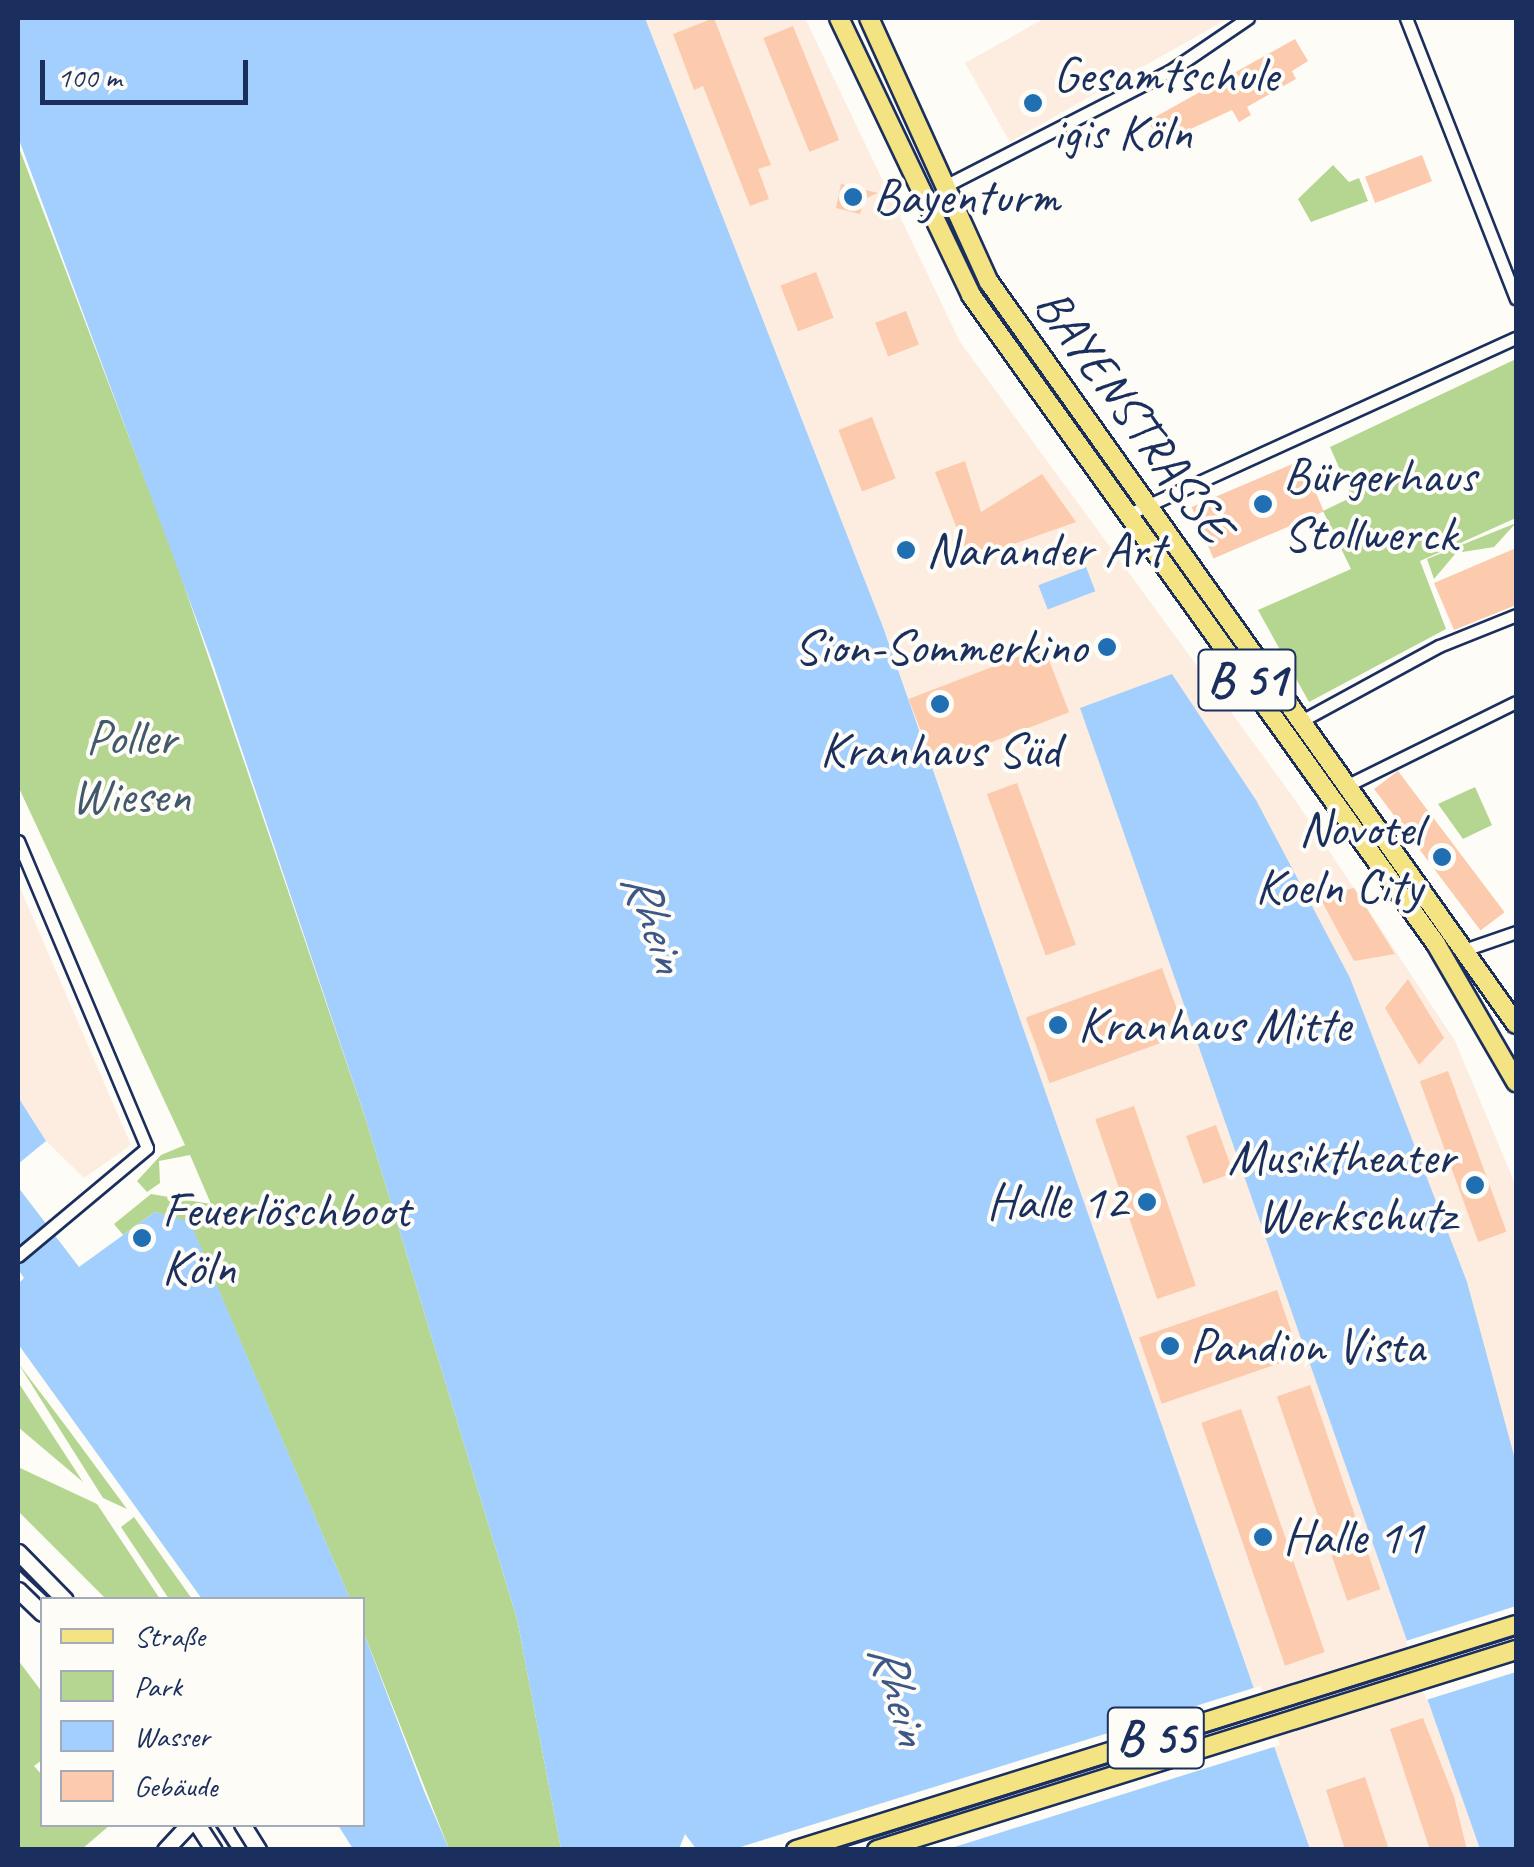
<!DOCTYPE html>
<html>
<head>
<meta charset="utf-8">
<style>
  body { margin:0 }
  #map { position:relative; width:1534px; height:1867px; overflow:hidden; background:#fdfcf7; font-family:Caveat,sans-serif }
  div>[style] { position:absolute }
  .built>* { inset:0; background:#fdede0 }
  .green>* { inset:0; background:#b4d690 }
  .water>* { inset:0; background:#a2cffd; transform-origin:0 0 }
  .pier>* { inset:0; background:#fdfcf7 }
  .building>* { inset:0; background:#fccaac; transform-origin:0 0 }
  .roads { filter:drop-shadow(2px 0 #1b2f5e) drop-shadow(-2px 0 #1b2f5e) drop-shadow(0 2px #1b2f5e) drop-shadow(0 -2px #1b2f5e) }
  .minor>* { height:11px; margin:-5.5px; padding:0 5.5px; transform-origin:5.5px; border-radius:5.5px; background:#fdfcf7 }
  .secondary>* { height:15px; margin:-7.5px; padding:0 7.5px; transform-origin:7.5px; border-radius:7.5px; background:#fdfcf7 }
  .primary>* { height:18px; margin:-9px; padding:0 9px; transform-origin:9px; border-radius:9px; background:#f4e382 }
  .tram>* { height:2.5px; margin:-1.25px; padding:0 1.25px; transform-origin:1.25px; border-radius:1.25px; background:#1b2f5e }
  .dots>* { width:28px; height:28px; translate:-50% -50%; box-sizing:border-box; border:5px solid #fdfcf7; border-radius:50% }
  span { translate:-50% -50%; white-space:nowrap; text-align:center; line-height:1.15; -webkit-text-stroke:8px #fdfcf7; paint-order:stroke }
  .shield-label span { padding:2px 8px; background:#fdfcf7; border:2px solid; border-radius:8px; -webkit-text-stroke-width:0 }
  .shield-label { font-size:48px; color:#1b2f5e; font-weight:700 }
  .poi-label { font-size:50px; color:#1b2f5e }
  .left { translate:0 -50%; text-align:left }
  .right { translate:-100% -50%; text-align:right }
  .street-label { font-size:50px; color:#1b2f5e }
  .park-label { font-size:50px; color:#41596a }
  .water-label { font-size:52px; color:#3d5786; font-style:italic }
  .frame { position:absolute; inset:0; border:20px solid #1b2f5e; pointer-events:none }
  .legend { position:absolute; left:40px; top:1597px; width:325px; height:230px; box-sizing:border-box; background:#fdfcf7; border:2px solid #a3aaba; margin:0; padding:12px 18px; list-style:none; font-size:30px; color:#1b2f5e }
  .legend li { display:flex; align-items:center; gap:20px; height:50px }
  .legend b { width:50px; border:2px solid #a3aaba }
  .scale { position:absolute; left:40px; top:60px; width:208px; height:45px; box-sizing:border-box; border:5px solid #1b2f5e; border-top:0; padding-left:12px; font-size:30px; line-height:35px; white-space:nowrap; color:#1b2f5e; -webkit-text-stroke:8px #fdfcf7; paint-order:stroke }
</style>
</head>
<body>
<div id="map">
  <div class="built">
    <i style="clip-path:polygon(645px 18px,805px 18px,960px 342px,1296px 801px,1455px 1041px,1516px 1186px,1516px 1849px,1310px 1849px,883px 627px)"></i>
    <i style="clip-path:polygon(1045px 18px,1229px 18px,1010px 142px,965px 63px)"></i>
    <i style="clip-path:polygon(18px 883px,131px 1145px,84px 1178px,46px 1141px,18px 1097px)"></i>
  </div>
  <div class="green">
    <i style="clip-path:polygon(18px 145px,173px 553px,366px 1120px,517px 1619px,561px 1849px,449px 1849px,363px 1631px,362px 1600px,350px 1599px,190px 1223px,155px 1212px,123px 1235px,114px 1224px,151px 1194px,211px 1204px,190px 1155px,159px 1161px,160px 1183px,147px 1192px,137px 1181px,161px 1155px,185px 1145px,18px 786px)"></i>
    <i style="clip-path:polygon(1333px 165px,1349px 182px,1359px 178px,1368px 201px,1311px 222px,1298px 199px)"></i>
    <i style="clip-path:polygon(1516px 359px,1516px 518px,1420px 561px,1446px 629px,1309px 702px,1258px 610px,1351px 569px,1323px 511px,1352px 497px,1330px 447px)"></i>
    <i style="clip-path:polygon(1516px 523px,1494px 547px,1456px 553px,1434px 579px,1427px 559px)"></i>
    <i style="clip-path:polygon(1475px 787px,1492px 825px,1463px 839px,1438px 804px)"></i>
    <i style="clip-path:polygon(18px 1363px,68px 1429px,127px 1509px,103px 1498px)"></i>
    <i style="clip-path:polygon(18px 1382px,83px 1482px,18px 1427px)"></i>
    <i style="clip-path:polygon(18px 1467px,97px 1504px,160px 1599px,106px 1599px,18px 1511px)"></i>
    <i style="clip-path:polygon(134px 1517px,192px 1599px,169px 1599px,121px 1527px)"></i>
    <i style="clip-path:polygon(18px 1660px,42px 1692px,42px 1760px,34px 1766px,42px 1775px,42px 1824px,110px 1825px,82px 1849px,18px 1849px)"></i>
  </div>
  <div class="water">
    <i style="clip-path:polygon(18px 18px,645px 18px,883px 627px,1310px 1849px,697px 1850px,685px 1834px,679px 1849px,561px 1849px,517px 1619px,366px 1120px,213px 664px,18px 137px)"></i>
    <i style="left:1086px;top:567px;width:26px;height:51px;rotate:69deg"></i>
    <i style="clip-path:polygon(1172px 674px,1256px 800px,1350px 978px,1467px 1282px,1516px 1463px,1516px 1849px,1480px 1849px,1080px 708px)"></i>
    <i style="clip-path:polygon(18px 1097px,46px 1141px,18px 1164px)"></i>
    <i style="clip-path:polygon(18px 1187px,79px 1267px,155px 1212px,190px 1222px,350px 1599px,202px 1599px,18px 1344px,18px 1284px,24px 1278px,18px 1269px)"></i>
    <i style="clip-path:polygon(363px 1631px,424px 1791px,449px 1849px,353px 1849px,338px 1825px,362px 1824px)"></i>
  </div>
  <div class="pier">
    <i style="clip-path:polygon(1516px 1606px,1516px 1672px,1426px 1700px,1406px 1641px)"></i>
    <i style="clip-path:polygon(1260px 1686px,1280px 1745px,945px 1850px,734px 1849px)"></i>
  </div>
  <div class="building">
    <i style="clip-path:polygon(714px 18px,771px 165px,758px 169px,769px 199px,750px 206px,703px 86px,694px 90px,673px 34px)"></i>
    <i style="left:793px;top:26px;width:123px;height:32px;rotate:68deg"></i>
    <i style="clip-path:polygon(1295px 39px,1308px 61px,1292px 71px,1296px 79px,1247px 107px,1251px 115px,1239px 122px,1232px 110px,1160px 143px,1148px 121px)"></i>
    <i style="left:1422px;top:155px;width:28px;height:61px;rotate:69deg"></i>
    <i style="clip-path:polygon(841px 184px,878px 193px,864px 199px,860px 214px,836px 208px)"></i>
    <i style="left:816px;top:272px;width:49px;height:38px;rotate:69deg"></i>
    <i style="left:906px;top:311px;width:36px;height:33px;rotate:69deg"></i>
    <i style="left:872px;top:417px;width:66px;height:36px;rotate:69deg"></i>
    <i style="left:1302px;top:460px;width:56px;height:120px;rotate:67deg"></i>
    <i style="clip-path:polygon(965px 461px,981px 512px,1042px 474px,1076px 522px,969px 560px,935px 472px)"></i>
    <i style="clip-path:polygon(1516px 548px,1516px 605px,1454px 630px,1434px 583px)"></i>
    <i style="left:1044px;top:647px;width:70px;height:145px;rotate:69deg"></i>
    <i style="left:1398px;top:771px;width:177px;height:30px;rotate:53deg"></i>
    <i style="left:1017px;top:783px;width:172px;height:32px;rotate:70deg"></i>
    <i style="clip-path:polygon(1354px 888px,1395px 954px,1354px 961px,1319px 896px)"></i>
    <i style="left:1162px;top:968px;width:70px;height:145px;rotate:70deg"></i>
    <i style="clip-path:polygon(1408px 979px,1444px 1038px,1419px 1065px,1385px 1008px)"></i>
    <i style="left:1448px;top:1071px;width:171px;height:30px;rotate:70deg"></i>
    <i style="left:1134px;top:1106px;width:190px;height:41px;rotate:71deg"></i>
    <i style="left:1216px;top:1125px;width:51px;height:32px;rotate:70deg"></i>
    <i style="left:1277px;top:1290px;width:70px;height:146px;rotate:71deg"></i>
    <i style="left:1310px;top:1385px;width:216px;height:35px;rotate:71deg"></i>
    <i style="left:1241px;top:1409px;width:257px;height:42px;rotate:71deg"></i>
    <i style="clip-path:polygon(1423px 1718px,1454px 1797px,1467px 1850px,1430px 1850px,1390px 1729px)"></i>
    <i style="clip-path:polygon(1365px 1777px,1389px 1850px,1345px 1850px,1326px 1790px)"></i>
  </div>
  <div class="roads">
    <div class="minor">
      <i style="left:1406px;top:18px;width:301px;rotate:68.6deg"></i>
      <i style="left:943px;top:187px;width:255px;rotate:-27.1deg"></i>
      <i style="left:1170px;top:71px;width:94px;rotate:-34.2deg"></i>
      <i style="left:1129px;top:514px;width:425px;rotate:-24.5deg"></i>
      <i style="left:1303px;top:720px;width:155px;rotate:-28.6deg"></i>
      <i style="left:1439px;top:646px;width:83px;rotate:-21.9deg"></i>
      <i style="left:1348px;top:785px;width:187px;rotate:-26.3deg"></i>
      <i style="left:18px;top:841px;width:333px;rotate:67.2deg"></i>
      <i style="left:147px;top:1148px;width:168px;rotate:140.1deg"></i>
      <i style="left:1467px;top:949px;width:52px;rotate:-19.1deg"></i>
    </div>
    <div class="secondary">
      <i style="left:18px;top:1552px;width:67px;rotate:45.6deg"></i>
      <i style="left:18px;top:1590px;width:33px;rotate:44deg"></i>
      <i style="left:197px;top:1824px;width:31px;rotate:57deg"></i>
      <i style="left:242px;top:1824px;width:31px;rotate:58deg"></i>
      <i style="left:165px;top:1850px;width:35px;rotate:-47deg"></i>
    </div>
    <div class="primary">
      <i style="left:839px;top:18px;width:307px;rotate:64.5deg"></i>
      <i style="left:971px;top:295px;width:798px;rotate:54.38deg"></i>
      <i style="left:1436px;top:944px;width:160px;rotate:59.9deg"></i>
      <i style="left:869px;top:18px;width:290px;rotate:65.6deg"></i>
      <i style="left:989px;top:282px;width:910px;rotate:54.62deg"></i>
      <i style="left:796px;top:1850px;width:754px;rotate:-17.35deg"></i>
      <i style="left:877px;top:1850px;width:670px;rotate:-17.38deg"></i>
    </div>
  </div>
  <div class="tram">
    <i style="left:18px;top:1568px;width:47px;rotate:43.3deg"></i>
    <i style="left:215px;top:1824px;width:31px;rotate:57deg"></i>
    <i style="left:831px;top:1850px;width:718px;rotate:-17.43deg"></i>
  </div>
  <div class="dots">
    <i style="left:1033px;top:103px;background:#1f6fb2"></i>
    <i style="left:853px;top:197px;background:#1f6fb2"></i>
    <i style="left:1263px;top:504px;background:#1f6fb2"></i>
    <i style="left:906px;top:550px;background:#1f6fb2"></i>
    <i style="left:1107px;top:647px;background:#1f6fb2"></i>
    <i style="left:940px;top:704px;background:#1f6fb2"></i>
    <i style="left:1442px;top:857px;background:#1f6fb2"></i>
    <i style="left:1058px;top:1025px;background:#1f6fb2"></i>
    <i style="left:1475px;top:1185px;background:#1f6fb2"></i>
    <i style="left:1147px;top:1202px;background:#1f6fb2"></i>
    <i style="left:142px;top:1238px;background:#1f6fb2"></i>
    <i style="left:1170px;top:1346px;background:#1f6fb2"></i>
    <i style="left:1263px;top:1537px;background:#1f6fb2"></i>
  </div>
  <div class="shield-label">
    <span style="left:1247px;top:680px">B 51</span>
    <span style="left:1156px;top:1738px">B 55</span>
  </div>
  <div class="poi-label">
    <span class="left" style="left:1053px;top:103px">Gesamtschule<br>igis Köln</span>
    <span class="left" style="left:873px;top:197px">Bayenturm</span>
    <span class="left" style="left:1283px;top:504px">Bürgerhaus<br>Stollwerck</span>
    <span class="left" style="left:926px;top:550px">Narander Art</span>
    <span class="right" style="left:1087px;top:647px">Sion-Sommerkino</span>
    <span style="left:940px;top:750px">Kranhaus Süd</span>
    <span class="right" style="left:1422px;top:857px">Novotel<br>Koeln City</span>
    <span class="left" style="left:1078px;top:1025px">Kranhaus Mitte</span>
    <span class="right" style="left:1455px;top:1185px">Musiktheater<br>Werkschutz</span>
    <span class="right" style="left:1127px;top:1202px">Halle 12</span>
    <span class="left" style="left:162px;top:1238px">Feuerlöschboot<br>Köln</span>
    <span class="left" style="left:1190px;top:1346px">Pandion Vista</span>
    <span class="left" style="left:1283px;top:1537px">Halle 11</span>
  </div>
  <div class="street-label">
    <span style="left:1134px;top:415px;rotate:54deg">BAYENSTRASSE</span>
  </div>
  <div class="park-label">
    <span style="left:131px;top:766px">Poller<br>Wiesen</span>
  </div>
  <div class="water-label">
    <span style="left:654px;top:921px;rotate:70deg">Rhein</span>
    <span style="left:899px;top:1693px;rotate:73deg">Rhein</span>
  </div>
  <div class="frame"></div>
  <ul class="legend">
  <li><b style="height:12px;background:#f4e382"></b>Straße</li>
  <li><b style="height:28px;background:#b4d690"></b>Park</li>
  <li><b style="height:28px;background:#a2cffd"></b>Wasser</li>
  <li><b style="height:28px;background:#fccaac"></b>Gebäude</li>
  </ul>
  <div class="scale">100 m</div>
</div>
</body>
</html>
